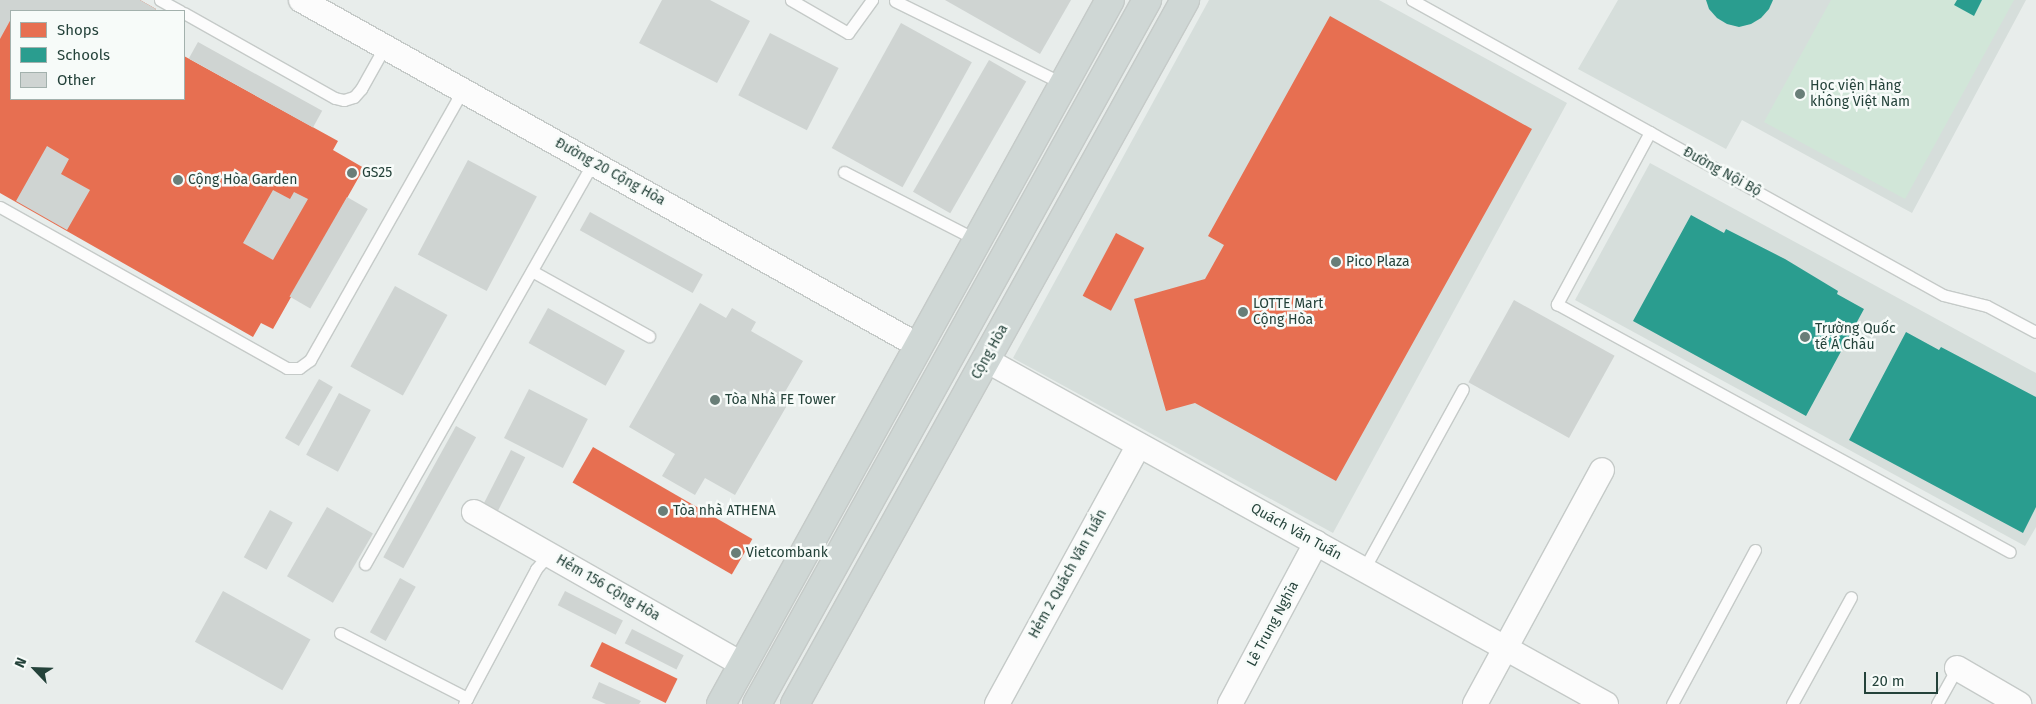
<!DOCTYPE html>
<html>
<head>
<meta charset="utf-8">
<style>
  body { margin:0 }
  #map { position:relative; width:2036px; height:704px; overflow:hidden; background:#e8edeb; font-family:"Fira Sans",sans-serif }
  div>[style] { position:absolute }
  .built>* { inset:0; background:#d6dedb }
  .green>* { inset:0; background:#d1e6d8 }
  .shops>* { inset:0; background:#e76f51; transform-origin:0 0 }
  .schools>* { inset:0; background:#2a9d8f }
  .building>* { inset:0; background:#cfd4d2; transform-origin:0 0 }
  .roads { filter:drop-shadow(1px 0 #c5cac8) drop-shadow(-1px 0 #c5cac8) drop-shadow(0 1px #c5cac8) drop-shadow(0 -1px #c5cac8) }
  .service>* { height:11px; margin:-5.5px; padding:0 5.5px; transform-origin:5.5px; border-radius:5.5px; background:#fcfcfc }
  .minor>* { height:24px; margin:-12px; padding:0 12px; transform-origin:12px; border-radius:12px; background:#fcfcfc }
  .primary>* { height:28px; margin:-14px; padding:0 14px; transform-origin:14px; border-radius:14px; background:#cfd7d5 }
  .dots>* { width:14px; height:14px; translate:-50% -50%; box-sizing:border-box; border:2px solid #f7fbf9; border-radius:50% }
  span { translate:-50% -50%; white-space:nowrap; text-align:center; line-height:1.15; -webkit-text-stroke:5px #f7fbf9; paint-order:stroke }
  .poi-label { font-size:14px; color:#24423a }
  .left { translate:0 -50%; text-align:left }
  .street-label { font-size:14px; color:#24423a }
  .legend { position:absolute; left:10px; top:10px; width:175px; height:90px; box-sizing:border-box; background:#f7fbf9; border:1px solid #a3b1ad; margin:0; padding:6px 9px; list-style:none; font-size:15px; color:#24423a }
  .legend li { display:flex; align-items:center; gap:10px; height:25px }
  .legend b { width:25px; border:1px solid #a3b1ad }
  .north { position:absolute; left:10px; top:644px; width:50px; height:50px; -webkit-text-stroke:4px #f7fbf9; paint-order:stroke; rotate:294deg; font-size:14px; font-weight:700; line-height:20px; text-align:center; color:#24423a }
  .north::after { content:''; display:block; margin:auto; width:18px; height:22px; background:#24423a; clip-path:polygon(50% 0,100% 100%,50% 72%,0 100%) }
  .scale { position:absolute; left:1864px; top:672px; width:74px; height:22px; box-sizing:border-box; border:2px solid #24423a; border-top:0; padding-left:6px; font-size:15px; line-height:18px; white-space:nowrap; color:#24423a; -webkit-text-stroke:4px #f7fbf9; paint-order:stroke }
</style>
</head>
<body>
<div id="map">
  <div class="built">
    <i style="clip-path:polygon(1209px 0,1379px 0,1567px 103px,1333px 533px,1013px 358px)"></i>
    <i style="clip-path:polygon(1618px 0,2026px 0,1912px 213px,1742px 120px,1726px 149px,1578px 69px)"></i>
    <i style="clip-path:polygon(1650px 163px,2036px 373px,2036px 527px,2025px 546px,1575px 300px)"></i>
  </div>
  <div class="green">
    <i style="clip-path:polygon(1831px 0,2014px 0,1905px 199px,1764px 122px)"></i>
  </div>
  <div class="shops">
    <i style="clip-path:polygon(0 0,140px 0,156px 9px,155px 11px,11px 11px,11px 99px,184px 99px,184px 56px,338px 141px,333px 150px,364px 168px,273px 329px,261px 323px,253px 337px,0 193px)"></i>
    <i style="clip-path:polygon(1330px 16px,1532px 129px,1336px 481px,1195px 403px,1166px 411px,1134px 299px,1205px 279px,1224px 245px,1208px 236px)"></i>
    <i style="left:1116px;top:233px;width:32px;height:71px;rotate:28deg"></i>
    <i style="left:593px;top:447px;width:184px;height:41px;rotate:30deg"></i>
    <i style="left:602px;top:642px;width:84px;height:27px;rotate:26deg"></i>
  </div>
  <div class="schools">
    <i style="clip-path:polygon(1706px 0,1773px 0,1769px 9px,1761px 18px,1751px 24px,1739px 27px,1727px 24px,1717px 18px,1709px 9px)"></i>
    <i style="clip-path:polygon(1957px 0,1982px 0,1974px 16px,1954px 5px)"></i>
    <i style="clip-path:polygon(1691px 215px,1724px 233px,1726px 229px,1785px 259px,1838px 291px,1837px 294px,1864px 309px,1806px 416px,1633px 321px)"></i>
    <i style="clip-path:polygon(1906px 332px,1939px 350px,1941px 347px,2036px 397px,2036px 507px,2023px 533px,1849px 440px)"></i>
  </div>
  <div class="building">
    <i style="clip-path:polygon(0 0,140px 0,156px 9px,155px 11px,11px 11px,11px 19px,0 39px)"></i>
    <i style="clip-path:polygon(662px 0,710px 0,750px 21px,717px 83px,639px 43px)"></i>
    <i style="clip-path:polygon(945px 0,1071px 0,1040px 54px)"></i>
    <i style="left:901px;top:23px;width:81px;height:143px;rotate:29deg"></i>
    <i style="left:770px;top:33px;width:77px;height:70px;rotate:27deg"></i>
    <i style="left:198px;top:42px;width:142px;height:19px;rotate:29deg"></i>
    <i style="left:989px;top:60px;width:43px;height:152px;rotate:30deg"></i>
    <i style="clip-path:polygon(47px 146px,69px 159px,61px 174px,90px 190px,67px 230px,16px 201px)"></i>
    <i style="left:468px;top:160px;width:78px;height:107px;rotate:28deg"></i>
    <i style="clip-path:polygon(273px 190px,290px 199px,294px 192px,308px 199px,273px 260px,243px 243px)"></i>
    <i style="left:347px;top:197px;width:24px;height:115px;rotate:30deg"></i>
    <i style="left:590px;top:212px;width:129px;height:21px;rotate:29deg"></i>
    <i style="left:395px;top:286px;width:60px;height:92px;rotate:29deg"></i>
    <i style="left:1514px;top:300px;width:115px;height:94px;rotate:29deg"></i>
    <i style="clip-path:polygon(700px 303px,726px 318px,732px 308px,756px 322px,751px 331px,803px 361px,782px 397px,789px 402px,735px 495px,705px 478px,695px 495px,662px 476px,675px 454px,629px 427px)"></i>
    <i style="left:548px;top:308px;width:88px;height:40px;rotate:29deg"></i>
    <i style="left:319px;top:379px;width:16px;height:68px;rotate:30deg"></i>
    <i style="left:529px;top:389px;width:66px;height:55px;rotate:27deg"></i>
    <i style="left:339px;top:393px;width:36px;height:70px;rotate:28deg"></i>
    <i style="left:456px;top:426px;width:23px;height:150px;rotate:29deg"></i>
    <i style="left:511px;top:450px;width:16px;height:60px;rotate:27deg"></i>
    <i style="left:327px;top:507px;width:53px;height:80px;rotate:30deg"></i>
    <i style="left:270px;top:510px;width:26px;height:54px;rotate:29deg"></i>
    <i style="left:400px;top:578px;width:18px;height:62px;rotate:29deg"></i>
    <i style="left:223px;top:591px;width:100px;height:58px;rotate:29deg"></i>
    <i style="left:565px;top:591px;width:65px;height:16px;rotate:27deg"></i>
    <i style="left:632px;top:629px;width:58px;height:16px;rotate:27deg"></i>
    <i style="clip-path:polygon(599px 682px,641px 701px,639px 704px,606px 704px,592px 698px)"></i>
  </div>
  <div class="roads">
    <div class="service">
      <i style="left:160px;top:0;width:23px;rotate:29deg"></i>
      <i style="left:791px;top:0;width:66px;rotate:30.1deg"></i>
      <i style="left:848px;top:33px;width:41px;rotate:-54deg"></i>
      <i style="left:1412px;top:0;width:607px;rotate:29.05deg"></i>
      <i style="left:1943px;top:295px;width:45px;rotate:14deg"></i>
      <i style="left:1987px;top:306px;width:55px;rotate:28deg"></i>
      <i style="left:895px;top:1px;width:188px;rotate:26.2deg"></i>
      <i style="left:184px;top:13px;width:173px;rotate:29.4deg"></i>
      <i style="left:335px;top:98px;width:9px;rotate:13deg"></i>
      <i style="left:344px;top:100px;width:10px;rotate:-17deg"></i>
      <i style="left:354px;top:97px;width:11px;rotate:-49deg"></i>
      <i style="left:361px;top:89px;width:49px;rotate:-60.8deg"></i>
      <i style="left:1650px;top:132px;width:196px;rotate:118.4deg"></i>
      <i style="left:1557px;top:304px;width:516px;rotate:28.7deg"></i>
      <i style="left:844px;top:172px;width:149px;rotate:27.1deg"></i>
      <i style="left:0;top:207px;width:329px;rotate:29.3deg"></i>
      <i style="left:287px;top:368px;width:12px"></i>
      <i style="left:299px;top:368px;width:14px;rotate:-36deg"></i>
      <i style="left:310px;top:360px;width:310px;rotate:-60.5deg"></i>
      <i style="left:532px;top:271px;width:134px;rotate:29.1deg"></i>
      <i style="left:365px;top:564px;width:461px;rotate:-60.4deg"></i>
      <i style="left:1364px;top:569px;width:205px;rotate:-61.2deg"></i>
      <i style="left:340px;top:633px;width:143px;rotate:27.1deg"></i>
      <i style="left:464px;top:704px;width:153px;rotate:-61.9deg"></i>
      <i style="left:536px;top:569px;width:20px;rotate:-49deg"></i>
      <i style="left:1672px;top:704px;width:175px;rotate:-61.7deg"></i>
      <i style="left:1792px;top:704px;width:122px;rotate:-61.1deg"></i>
      <i style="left:1937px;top:704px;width:41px;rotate:-60.9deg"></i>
    </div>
    <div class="minor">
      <i style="left:301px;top:0;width:708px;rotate:29.24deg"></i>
      <i style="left:986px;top:360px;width:709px;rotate:29.02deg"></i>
      <i style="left:474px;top:512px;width:309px;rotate:29.6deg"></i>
      <i style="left:1957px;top:668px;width:72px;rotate:30.1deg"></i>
      <i style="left:997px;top:704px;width:295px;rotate:-61.3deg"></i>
      <i style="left:1230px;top:704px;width:183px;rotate:-61.9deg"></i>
      <i style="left:1475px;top:704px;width:266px;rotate:-61.5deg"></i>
    </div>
    <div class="primary">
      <i style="left:721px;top:704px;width:804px;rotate:-61.08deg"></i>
      <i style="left:757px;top:704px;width:805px;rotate:-61.01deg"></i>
      <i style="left:795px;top:704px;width:805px;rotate:-61.01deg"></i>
    </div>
  </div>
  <div class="dots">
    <i style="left:1800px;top:94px;background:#697e78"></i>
    <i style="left:352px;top:173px;background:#697e78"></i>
    <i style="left:178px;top:180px;background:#697e78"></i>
    <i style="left:1336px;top:262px;background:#697e78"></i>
    <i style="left:1243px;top:312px;background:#697e78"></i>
    <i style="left:1805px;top:337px;background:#697e78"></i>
    <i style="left:715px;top:400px;background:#697e78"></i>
    <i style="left:663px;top:511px;background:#697e78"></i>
    <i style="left:736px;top:553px;background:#697e78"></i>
  </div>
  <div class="poi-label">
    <span class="left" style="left:1810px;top:94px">Học viện Hàng<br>không Việt Nam</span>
    <span class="left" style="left:362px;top:173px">GS25</span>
    <span class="left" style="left:188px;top:180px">Cộng Hòa Garden</span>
    <span class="left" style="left:1346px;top:262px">Pico Plaza</span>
    <span class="left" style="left:1253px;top:312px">LOTTE Mart<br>Cộng Hòa</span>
    <span class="left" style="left:1815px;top:337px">Trường Quốc<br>tế Á Châu</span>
    <span class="left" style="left:725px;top:400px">Tòa Nhà FE Tower</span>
    <span class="left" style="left:673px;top:511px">Tòa nhà ATHENA</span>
    <span class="left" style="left:746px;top:553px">Vietcombank</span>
  </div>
  <div class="street-label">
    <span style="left:610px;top:172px;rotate:29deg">Đường 20 Cộng Hòa</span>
    <span style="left:1722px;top:172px;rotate:29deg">Đường Nội Bộ</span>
    <span style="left:990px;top:352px;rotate:-61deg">Cộng Hòa</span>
    <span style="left:1296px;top:532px;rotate:29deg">Quách Văn Tuấn</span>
    <span style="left:1068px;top:574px;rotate:-61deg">Hẻm 2 Quách Văn Tuấn</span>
    <span style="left:608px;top:588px;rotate:30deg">Hẻm 156 Cộng Hòa</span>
    <span style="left:1273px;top:624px;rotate:-62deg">Lê Trung Nghĩa</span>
  </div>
  <ul class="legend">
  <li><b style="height:14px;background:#e76f51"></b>Shops</li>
  <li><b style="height:14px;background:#2a9d8f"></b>Schools</li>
  <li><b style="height:14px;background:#cfd4d2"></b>Other</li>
  </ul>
  <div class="north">N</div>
  <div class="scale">20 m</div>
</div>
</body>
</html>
